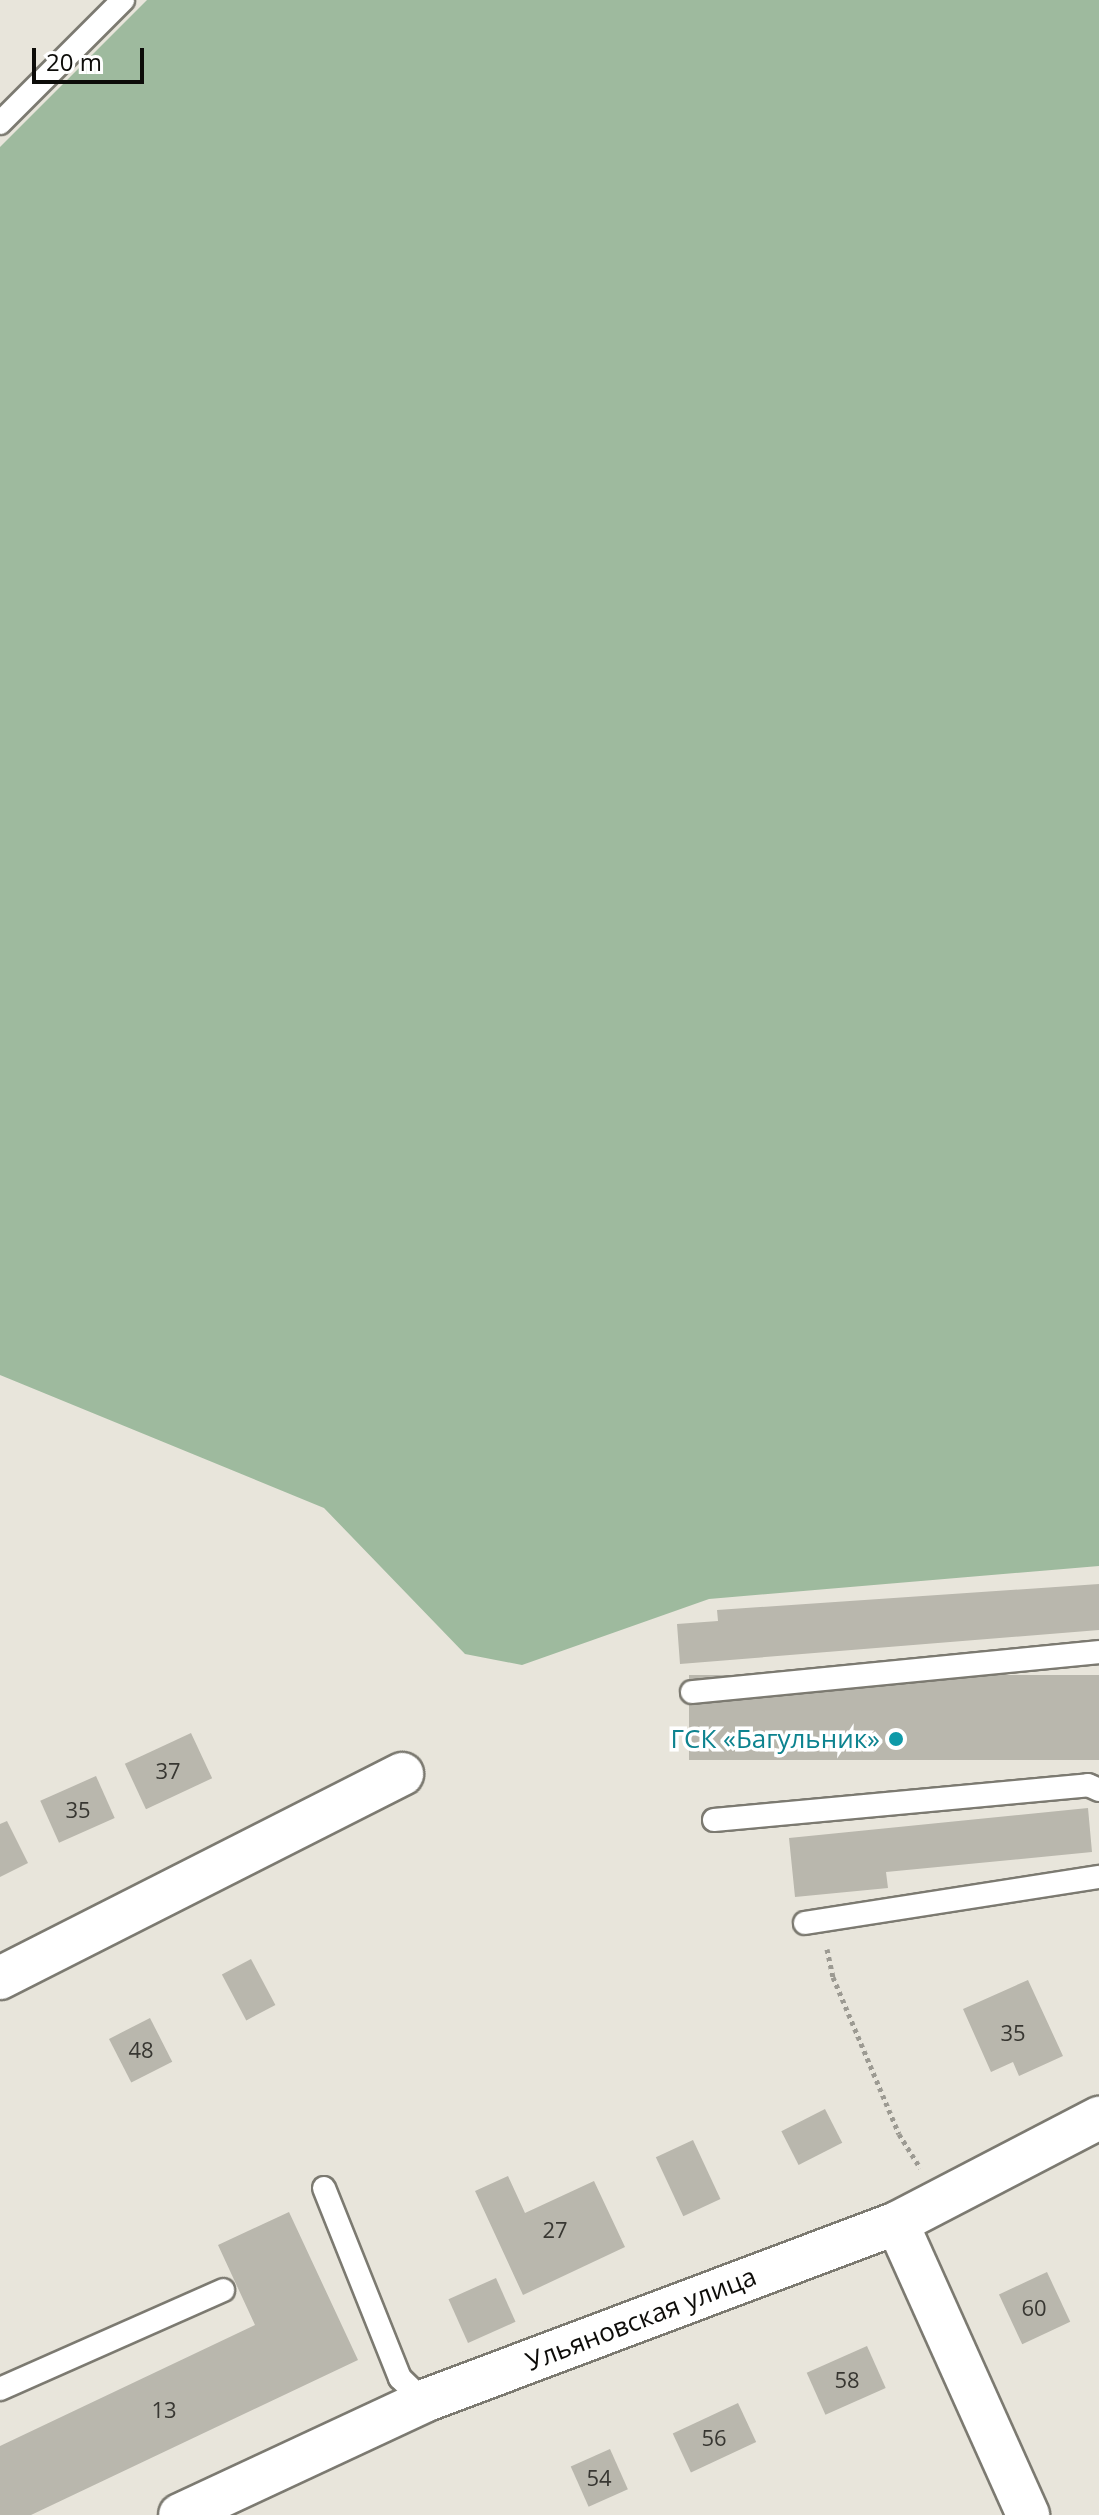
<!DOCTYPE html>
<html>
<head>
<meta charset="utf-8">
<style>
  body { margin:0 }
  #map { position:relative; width:1099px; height:2515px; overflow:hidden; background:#e8e5db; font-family:"Open Sans",sans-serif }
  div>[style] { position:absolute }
  .forest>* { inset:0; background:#9eba9e }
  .building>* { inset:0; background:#b9b7ad; transform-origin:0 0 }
  .path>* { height:5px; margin-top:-2.5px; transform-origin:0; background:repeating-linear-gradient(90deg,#9c9a92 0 4px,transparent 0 8px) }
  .roads { filter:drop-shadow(2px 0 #7c7a71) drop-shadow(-2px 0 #7c7a71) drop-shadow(0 2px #7c7a71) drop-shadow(0 -2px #7c7a71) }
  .service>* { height:22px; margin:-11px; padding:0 11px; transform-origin:11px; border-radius:11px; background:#fff }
  .minor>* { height:42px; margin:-21px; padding:0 21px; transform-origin:21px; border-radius:21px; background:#fff }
  .dots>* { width:22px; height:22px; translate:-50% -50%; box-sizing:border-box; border:4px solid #fff; border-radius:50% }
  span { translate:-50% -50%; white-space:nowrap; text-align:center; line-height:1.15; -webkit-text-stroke:7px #fff; paint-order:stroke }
  .number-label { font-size:22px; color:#383732 }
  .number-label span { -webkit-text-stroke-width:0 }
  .culture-label { font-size:26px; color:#0d838f }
  .right { translate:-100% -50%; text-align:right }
  .street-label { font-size:26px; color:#0d0c09 }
  .scale { position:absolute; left:32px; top:48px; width:112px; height:36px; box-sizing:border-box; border:4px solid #0d0c09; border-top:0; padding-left:10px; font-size:24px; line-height:28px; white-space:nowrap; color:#0d0c09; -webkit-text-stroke:6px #fff; paint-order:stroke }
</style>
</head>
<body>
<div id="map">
  <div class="forest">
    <i style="clip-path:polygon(147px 0,1099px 0,1099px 1566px,709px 1599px,522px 1665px,465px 1654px,324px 1508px,0 1375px,0 147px)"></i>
  </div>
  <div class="building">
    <i style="clip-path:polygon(1099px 1584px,1099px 1630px,680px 1664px,677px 1624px,718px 1621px,717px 1610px)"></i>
    <i style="left:1099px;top:1675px;width:85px;height:410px;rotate:90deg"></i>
    <i style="left:191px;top:1733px;width:50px;height:73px;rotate:65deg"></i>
    <i style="left:96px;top:1776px;width:46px;height:61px;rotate:66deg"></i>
    <i style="clip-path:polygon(1088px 1808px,1092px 1852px,886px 1872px,888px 1888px,795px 1897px,789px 1838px)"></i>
    <i style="clip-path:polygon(7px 1821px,28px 1863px,0 1877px,0 1824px)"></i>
    <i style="left:251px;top:1959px;width:52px;height:33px;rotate:62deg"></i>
    <i style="clip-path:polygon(1028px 1980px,1063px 2056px,1019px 2076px,1013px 2062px,991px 2072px,963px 2009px)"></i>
    <i style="left:150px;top:2018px;width:49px;height:46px;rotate:63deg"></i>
    <i style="left:825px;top:2109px;width:38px;height:49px;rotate:63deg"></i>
    <i style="left:693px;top:2140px;width:65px;height:41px;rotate:65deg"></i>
    <i style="clip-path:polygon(508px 2176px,525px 2213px,594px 2181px,625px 2247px,523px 2295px,475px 2191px)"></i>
    <i style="clip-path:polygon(289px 2212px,358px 2360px,31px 2515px,0 2515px,0 2446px,255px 2325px,218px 2245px)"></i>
    <i style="left:1047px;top:2272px;width:55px;height:53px;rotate:65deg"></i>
    <i style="left:496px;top:2278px;width:48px;height:52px;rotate:66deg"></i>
    <i style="left:867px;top:2346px;width:46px;height:66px;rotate:66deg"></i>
    <i style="left:738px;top:2403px;width:43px;height:72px;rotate:65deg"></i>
    <i style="left:610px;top:2449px;width:44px;height:43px;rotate:66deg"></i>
  </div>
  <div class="path">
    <i style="left:827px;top:1949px;width:29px;rotate:78deg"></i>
    <i style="left:833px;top:1977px;width:170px;rotate:67.2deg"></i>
    <i style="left:899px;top:2134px;width:40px;rotate:58deg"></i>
  </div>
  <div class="roads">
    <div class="service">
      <i style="left:0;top:123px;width:174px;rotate:-45deg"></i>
      <i style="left:692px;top:1692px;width:409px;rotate:-5.6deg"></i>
      <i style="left:714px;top:1820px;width:376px;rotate:-5.3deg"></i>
      <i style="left:1088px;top:1785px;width:12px;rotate:24deg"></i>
      <i style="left:805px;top:1923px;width:298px;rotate:-8.9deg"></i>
      <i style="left:324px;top:2188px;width:205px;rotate:68.2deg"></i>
      <i style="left:400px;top:2378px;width:33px;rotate:44deg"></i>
      <i style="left:0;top:2389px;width:244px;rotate:-23.9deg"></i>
    </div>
    <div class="minor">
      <i style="left:0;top:1978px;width:451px;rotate:-26.9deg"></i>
      <i style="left:897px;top:2223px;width:320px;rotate:65.8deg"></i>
      <i style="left:180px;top:2515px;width:269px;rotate:-25deg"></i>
      <i style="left:424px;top:2401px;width:505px;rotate:-20.62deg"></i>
      <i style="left:897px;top:2223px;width:228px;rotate:-27.5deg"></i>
    </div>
  </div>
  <div class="dots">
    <i style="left:896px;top:1739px;background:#0f9aa8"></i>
  </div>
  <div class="number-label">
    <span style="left:168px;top:1771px">37</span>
    <span style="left:78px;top:1810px">35</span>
    <span style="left:1013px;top:2033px">35</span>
    <span style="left:141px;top:2050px">48</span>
    <span style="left:555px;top:2230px">27</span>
    <span style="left:1034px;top:2308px">60</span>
    <span style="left:847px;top:2380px">58</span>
    <span style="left:164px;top:2410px">13</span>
    <span style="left:714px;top:2438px">56</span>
    <span style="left:599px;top:2478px">54</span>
  </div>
  <div class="culture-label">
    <span class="right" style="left:880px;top:1739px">ГСК «Багульник»</span>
  </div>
  <div class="street-label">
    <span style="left:641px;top:2319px;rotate:-21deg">Ульяновская улица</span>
  </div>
  <div class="scale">20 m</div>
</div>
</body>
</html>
